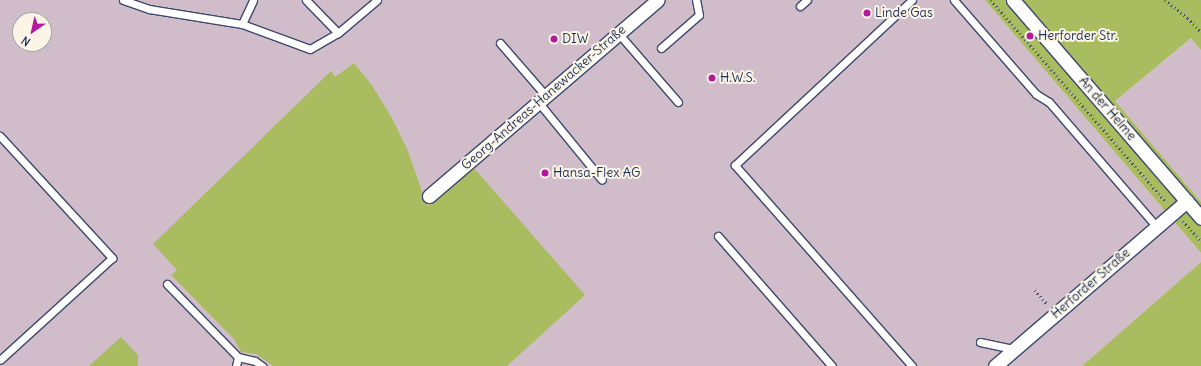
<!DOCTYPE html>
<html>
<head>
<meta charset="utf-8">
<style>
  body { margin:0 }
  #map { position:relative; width:1201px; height:366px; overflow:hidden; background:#eee0bf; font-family:Delius,sans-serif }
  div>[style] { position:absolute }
  .industrial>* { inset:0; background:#d1bdc9 }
  .green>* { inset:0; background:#a9bc60 }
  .path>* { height:2.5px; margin-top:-1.25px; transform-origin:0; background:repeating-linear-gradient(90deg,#3b4a6d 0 1px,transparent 0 4px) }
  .roads { filter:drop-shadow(1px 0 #3b4a6d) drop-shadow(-1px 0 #3b4a6d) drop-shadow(0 1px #3b4a6d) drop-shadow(0 -1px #3b4a6d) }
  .lane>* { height:7px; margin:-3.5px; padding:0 3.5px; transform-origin:3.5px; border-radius:3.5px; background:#fff }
  .street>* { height:13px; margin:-6.5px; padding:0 6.5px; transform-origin:6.5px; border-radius:6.5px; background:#fff }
  .dots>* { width:11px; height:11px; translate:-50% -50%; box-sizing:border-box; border:2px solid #fcf5e5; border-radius:50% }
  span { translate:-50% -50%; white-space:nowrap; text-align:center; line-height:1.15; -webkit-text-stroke:4px #fcf5e5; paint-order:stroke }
  .poi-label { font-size:13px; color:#1b2f5e }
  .left { translate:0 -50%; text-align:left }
  .street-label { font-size:13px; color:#1b2f5e }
  .north { position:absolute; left:12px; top:12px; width:40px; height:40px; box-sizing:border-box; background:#fcf5e5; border:1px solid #a2a6af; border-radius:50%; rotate:214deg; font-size:11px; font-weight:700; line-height:16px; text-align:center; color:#1b2f5e }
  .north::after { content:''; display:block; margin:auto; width:14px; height:18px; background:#b5179e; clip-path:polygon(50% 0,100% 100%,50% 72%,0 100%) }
</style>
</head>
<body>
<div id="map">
  <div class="industrial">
    <i style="clip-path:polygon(evenodd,0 0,985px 0,1201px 253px,1201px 262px,1082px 366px,0 366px,0 0,20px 20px,44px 20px,44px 44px,20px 44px,20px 20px)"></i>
    <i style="clip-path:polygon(1191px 38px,1201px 50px,1201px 202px,1115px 101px)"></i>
  </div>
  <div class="green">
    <i style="clip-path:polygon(985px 0,1201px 0,1201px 50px,1191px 38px,1115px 101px,1201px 202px,1201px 253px)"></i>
    <i style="clip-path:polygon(354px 63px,371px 84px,392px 118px,408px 151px,427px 206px,474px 168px,585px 295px,507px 366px,273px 366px,256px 354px,241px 352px,234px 339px,171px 275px,177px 270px,153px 244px,331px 71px,335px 77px)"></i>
    <i style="clip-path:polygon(1201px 262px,1201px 366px,1082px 366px)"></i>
    <i style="clip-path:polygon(121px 337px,138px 355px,138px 366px,89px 366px)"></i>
  </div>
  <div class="path">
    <i style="left:991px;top:0;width:267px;rotate:49.1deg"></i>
    <i style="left:1165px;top:0;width:29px;rotate:38deg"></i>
    <i style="left:1188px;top:18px;width:19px;rotate:47deg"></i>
    <i style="left:1183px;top:221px;width:27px;rotate:48deg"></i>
    <i style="left:1035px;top:290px;width:18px;rotate:49deg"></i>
  </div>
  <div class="roads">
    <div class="lane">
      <i style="left:123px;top:0;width:28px;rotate:19deg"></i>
      <i style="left:149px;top:9px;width:94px;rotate:9.2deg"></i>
      <i style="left:242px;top:24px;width:72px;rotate:20.2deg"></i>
      <i style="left:310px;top:49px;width:32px;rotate:-30deg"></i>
      <i style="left:306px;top:0;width:46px;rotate:45.9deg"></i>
      <i style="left:338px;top:33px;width:51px;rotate:-40.2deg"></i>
      <i style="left:954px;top:0;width:125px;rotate:48.9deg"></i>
      <i style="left:1036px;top:94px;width:15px;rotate:32deg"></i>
      <i style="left:1049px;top:102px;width:165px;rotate:49.2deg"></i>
      <i style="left:800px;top:6px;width:9px;rotate:-41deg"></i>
      <i style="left:242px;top:24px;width:26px;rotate:-65deg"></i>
      <i style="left:619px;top:34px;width:90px;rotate:49.1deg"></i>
      <i style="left:500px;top:43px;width:70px;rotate:49deg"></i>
      <i style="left:661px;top:48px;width:50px;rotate:-41deg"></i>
      <i style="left:699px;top:15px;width:15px;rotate:-101deg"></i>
      <i style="left:539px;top:103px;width:99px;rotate:50.7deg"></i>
      <i style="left:0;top:136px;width:166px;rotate:47.4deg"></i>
      <i style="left:112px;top:258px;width:151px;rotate:137.7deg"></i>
      <i style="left:718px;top:236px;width:173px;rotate:48.8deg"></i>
      <i style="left:167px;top:284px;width:102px;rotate:45.8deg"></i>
      <i style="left:980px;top:342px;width:35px;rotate:12deg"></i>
      <i style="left:236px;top:366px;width:9px;rotate:-77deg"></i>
      <i style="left:238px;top:357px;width:17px;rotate:13deg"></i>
      <i style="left:255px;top:361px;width:9px;rotate:36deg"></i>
      <i style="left:912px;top:366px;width:268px;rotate:-131.4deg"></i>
      <i style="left:735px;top:165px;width:242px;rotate:-43deg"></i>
    </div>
    <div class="street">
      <i style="left:1013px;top:0;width:288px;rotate:49.2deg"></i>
      <i style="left:429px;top:196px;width:301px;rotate:-40.6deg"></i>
      <i style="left:995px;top:366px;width:253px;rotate:-40.7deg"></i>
    </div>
  </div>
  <div class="dots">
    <i style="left:867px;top:13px;background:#b5179e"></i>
    <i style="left:1030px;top:36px;background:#b5179e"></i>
    <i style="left:554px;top:39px;background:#b5179e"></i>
    <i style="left:712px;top:78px;background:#b5179e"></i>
    <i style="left:545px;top:173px;background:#b5179e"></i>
  </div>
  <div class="poi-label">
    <span class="left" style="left:875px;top:13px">Linde Gas</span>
    <span class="left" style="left:1038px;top:36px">Herforder Str.</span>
    <span class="left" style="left:562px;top:39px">DIW</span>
    <span class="left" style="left:720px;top:78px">H.W.S.</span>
    <span class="left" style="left:553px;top:173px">Hansa-Flex AG</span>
  </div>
  <div class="street-label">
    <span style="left:544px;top:98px;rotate:-41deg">Georg-Andreas-Hanewacker-Straße</span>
    <span style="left:1107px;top:109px;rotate:49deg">An der Helme</span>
    <span style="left:1091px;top:284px;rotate:-41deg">Herforder Straße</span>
  </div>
  <div class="north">N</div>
</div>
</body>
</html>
